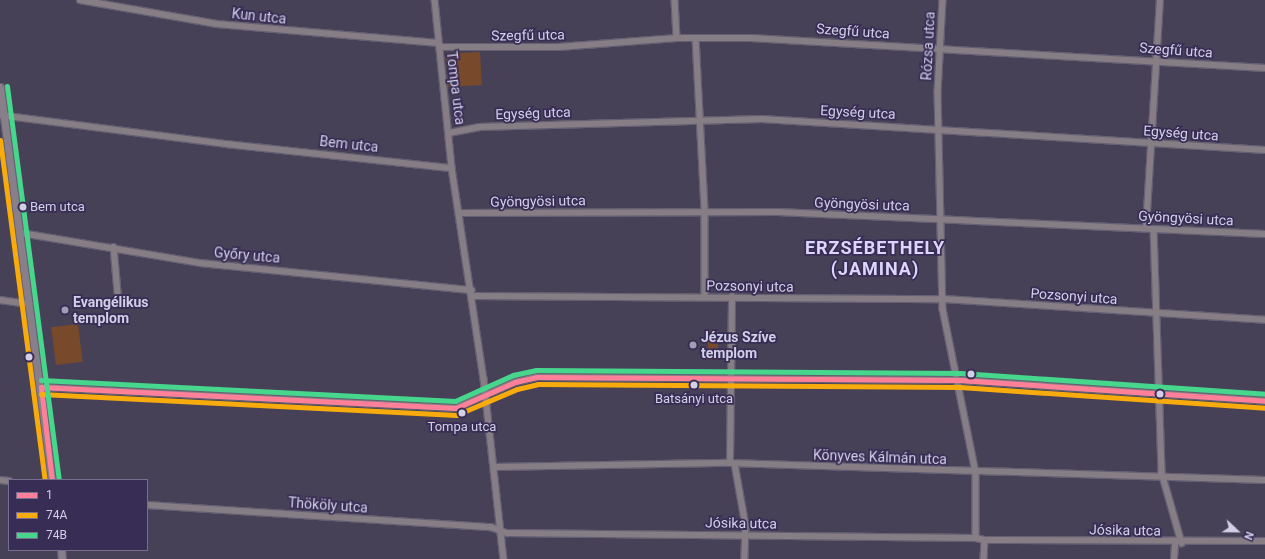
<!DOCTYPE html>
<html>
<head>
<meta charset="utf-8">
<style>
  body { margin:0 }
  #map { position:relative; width:1265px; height:559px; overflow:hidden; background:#474157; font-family:Roboto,sans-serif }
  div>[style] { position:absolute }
  .green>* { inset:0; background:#784a2b; transform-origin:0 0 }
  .roads { filter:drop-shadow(1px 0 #645f72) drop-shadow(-1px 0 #645f72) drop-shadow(0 1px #645f72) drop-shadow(0 -1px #645f72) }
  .minor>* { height:5.5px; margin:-2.75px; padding:0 2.75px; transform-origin:2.75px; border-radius:2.75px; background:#867e84 }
  .major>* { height:7px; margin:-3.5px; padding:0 3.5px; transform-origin:3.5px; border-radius:3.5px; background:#887f8a }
  .bus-1>* { height:5px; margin:-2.5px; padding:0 2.5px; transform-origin:2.5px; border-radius:2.5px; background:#ff8098 }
  .bus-2>* { height:5px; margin:-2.5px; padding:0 2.5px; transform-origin:2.5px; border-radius:2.5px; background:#f8ab0d }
  .bus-3>* { height:5px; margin:-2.5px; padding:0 2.5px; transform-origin:2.5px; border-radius:2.5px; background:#46d78d }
  .dots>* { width:11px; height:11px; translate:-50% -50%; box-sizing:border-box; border:2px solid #382e55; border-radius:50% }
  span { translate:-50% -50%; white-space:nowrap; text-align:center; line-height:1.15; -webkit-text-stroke:3.5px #382e55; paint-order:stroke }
  .bus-label { font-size:13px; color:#d3cfe7 }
  .left { translate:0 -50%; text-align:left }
  .street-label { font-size:14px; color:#d3cfe7 }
  .poi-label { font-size:14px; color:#d3cfe7; font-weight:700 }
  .district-label { font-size:18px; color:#ddd5fc; font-weight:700; letter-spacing:1px }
  .legend { position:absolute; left:8px; top:479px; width:140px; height:72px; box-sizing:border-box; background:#382e55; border:1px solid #766e8f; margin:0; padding:5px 7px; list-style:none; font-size:12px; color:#d3cfe7 }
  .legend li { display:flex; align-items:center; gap:8px; height:20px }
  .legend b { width:20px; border:1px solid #766e8f }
  .north { position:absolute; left:1217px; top:511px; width:40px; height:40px; -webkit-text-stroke:3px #382e55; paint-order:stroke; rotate:112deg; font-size:11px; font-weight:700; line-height:16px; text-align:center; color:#d3cfe7 }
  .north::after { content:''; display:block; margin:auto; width:14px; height:18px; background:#d3cfe7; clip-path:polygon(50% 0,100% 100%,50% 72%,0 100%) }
</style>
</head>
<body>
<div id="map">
  <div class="green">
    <i style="left:480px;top:52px;width:33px;height:34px;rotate:87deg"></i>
    <i style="left:78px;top:324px;width:38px;height:27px;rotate:83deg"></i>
    <i style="left:708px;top:330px;width:10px;height:30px"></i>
  </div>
  <div class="roads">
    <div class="minor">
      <i style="left:80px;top:0;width:139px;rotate:9.9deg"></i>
      <i style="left:217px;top:24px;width:222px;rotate:4.9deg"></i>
      <i style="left:435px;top:0;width:169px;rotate:84.2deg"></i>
      <i style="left:452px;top:168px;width:213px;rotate:81.4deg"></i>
      <i style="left:484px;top:379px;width:181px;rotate:83.7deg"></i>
      <i style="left:675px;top:0;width:38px;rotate:87deg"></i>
      <i style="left:943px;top:0;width:92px;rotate:93.1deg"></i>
      <i style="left:938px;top:92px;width:217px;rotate:88.7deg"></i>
      <i style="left:943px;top:309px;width:167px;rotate:78.6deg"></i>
      <i style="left:976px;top:473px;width:65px;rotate:90deg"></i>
      <i style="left:696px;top:38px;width:173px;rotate:87deg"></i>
      <i style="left:705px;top:211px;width:86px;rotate:90deg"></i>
      <i style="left:439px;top:47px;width:120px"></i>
      <i style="left:559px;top:47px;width:118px;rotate:-4.4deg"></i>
      <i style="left:677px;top:38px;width:74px"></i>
      <i style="left:751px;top:38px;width:515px;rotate:3.34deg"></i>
      <i style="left:0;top:115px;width:228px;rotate:7.3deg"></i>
      <i style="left:226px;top:144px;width:227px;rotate:6.1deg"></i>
      <i style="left:449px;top:133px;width:31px;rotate:-11deg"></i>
      <i style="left:479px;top:127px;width:283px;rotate:-1.6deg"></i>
      <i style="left:762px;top:119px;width:504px;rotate:3.53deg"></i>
      <i style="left:459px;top:213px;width:319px;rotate:-0.2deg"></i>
      <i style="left:778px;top:212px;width:487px;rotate:2.6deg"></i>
      <i style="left:1146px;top:228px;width:228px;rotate:-86.5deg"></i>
      <i style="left:1154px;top:229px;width:244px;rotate:88.1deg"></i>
      <i style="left:1162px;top:473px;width:73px;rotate:74.1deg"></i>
      <i style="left:21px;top:233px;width:181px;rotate:9.5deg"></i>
      <i style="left:200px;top:263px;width:273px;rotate:5.7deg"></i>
      <i style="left:114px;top:247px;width:46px;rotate:85deg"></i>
      <i style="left:473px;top:296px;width:470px;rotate:0.4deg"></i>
      <i style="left:943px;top:299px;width:323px;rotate:3.7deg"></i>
      <i style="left:0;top:300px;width:30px;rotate:8deg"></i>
      <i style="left:41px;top:387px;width:416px;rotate:2.9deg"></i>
      <i style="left:456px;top:408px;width:64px;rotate:-23.8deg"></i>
      <i style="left:515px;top:382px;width:23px;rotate:-13deg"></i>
      <i style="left:537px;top:377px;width:423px;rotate:0.4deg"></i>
      <i style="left:960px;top:380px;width:306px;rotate:3.9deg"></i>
      <i style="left:730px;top:463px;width:166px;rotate:-89.3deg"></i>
      <i style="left:735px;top:464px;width:63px;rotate:79.9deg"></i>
      <i style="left:746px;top:526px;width:33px;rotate:92deg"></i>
      <i style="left:494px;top:467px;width:236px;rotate:-1deg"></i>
      <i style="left:730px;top:463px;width:535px;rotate:1.82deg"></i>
      <i style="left:0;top:480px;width:9px;rotate:6deg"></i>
      <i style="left:147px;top:505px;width:345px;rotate:3.7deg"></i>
      <i style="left:491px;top:527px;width:17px;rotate:21deg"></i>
      <i style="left:507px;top:533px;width:469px;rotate:0.6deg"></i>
      <i style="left:976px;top:538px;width:9px;rotate:13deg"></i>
      <i style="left:985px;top:540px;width:19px;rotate:93deg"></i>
      <i style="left:985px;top:540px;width:280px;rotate:0.2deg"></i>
      <i style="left:1174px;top:559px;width:16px;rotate:-86deg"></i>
    </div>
    <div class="major">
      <i style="left:0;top:87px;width:396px;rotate:82.5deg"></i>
      <i style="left:61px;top:550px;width:9px;rotate:84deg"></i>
    </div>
  </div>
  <div class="bus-1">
    <i style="left:41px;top:387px;width:416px;rotate:2.9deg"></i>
    <i style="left:456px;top:408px;width:64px;rotate:-23.8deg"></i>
    <i style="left:515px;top:382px;width:23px;rotate:-13deg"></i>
    <i style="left:537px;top:377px;width:423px;rotate:0.4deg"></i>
    <i style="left:960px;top:380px;width:306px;rotate:3.9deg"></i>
    <i style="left:41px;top:387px;width:94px;rotate:83.3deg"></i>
  </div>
  <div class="bus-2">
    <i style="left:0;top:140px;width:343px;rotate:82.5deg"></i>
    <i style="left:41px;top:394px;width:416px;rotate:2.9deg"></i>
    <i style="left:456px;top:415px;width:66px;rotate:-23.1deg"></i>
    <i style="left:517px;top:389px;width:22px;rotate:-13deg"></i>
    <i style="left:538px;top:384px;width:422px;rotate:0.4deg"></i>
    <i style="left:960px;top:387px;width:306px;rotate:3.9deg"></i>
  </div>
  <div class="bus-3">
    <i style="left:7px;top:86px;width:396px;rotate:82.5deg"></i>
    <i style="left:41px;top:380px;width:415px;rotate:2.9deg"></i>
    <i style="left:455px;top:401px;width:64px;rotate:-24.1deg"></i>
    <i style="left:513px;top:375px;width:24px;rotate:-12deg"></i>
    <i style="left:536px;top:370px;width:424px;rotate:0.4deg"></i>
    <i style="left:960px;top:373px;width:306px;rotate:3.9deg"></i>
  </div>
  <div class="dots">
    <i style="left:23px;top:207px;background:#d3cfe7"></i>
    <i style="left:65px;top:310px;background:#a29db5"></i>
    <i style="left:693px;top:345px;background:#a29db5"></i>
    <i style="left:29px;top:357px;background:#d3cfe7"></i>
    <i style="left:971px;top:374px;background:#d3cfe7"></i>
    <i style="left:694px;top:385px;background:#d3cfe7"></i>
    <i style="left:1160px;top:394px;background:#d3cfe7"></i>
    <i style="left:462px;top:413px;background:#d3cfe7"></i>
  </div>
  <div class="bus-label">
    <span class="left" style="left:30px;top:207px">Bem utca</span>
    <span style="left:694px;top:399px">Batsányi utca</span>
    <span style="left:462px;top:427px">Tompa utca</span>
  </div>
  <div class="street-label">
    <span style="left:259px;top:16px;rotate:6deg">Kun utca</span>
    <span style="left:853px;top:31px;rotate:4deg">Szegfű utca</span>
    <span style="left:528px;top:35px;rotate:-1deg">Szegfű utca</span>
    <span style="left:928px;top:46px;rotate:-87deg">Rózsa utca</span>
    <span style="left:1176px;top:50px;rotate:4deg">Szegfű utca</span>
    <span style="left:456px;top:88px;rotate:83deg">Tompa utca</span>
    <span style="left:858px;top:112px;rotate:3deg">Egység utca</span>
    <span style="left:533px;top:113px;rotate:-2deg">Egység utca</span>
    <span style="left:1181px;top:133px;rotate:4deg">Egység utca</span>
    <span style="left:349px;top:144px;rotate:6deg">Bem utca</span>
    <span style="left:538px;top:201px;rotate:-1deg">Gyöngyösi utca</span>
    <span style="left:862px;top:204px;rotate:2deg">Gyöngyösi utca</span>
    <span style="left:1186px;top:218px;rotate:3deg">Gyöngyösi utca</span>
    <span style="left:247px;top:255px;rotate:5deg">Győry utca</span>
    <span style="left:750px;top:286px;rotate:1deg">Pozsonyi utca</span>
    <span style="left:1074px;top:296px;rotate:4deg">Pozsonyi utca</span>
    <span style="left:880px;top:457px;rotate:2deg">Könyves Kálmán utca</span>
    <span style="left:328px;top:505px;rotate:4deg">Thököly utca</span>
    <span style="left:741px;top:523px;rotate:1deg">Jósika utca</span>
    <span style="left:1125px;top:530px;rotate:1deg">Jósika utca</span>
  </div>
  <div class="poi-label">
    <span class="left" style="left:73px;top:310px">Evangélikus<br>templom</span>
    <span class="left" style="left:701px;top:345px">Jézus Szíve<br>templom</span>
  </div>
  <div class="district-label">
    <span style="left:875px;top:259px">ERZSÉBETHELY<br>(JAMINA)</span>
  </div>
  <ul class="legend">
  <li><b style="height:5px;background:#ff8098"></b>1</li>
  <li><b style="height:5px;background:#f8ab0d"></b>74A</li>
  <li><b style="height:5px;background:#46d78d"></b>74B</li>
  </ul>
  <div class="north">N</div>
</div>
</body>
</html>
